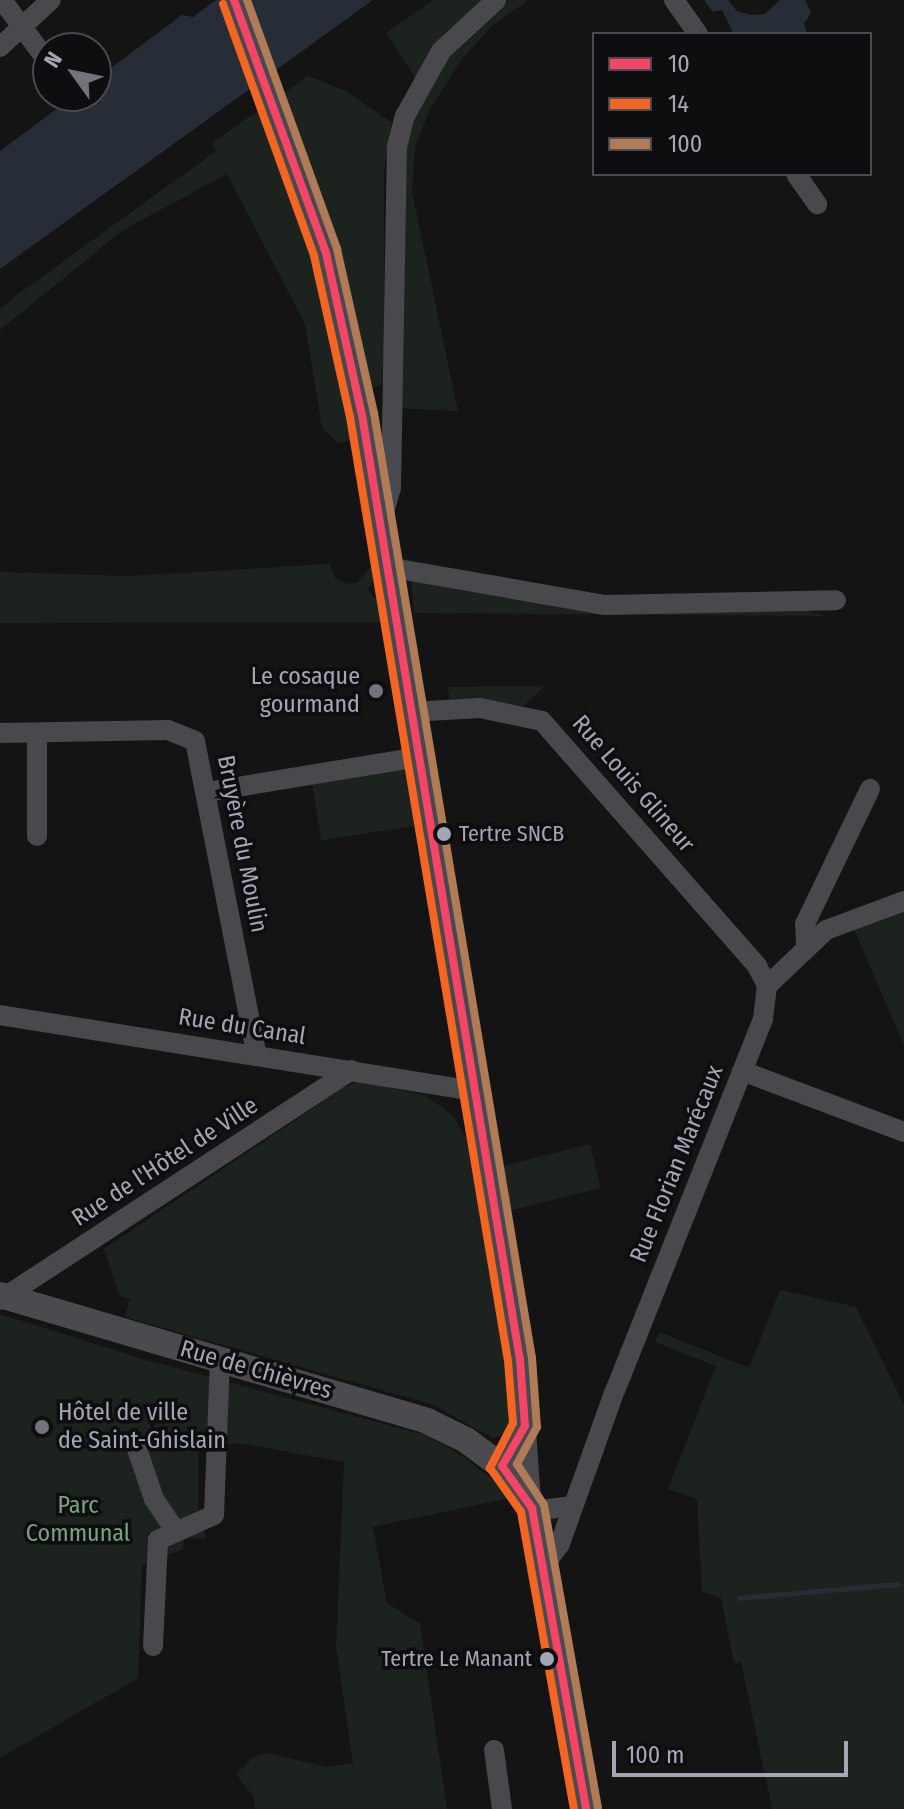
<!DOCTYPE html>
<meta charset="utf-8">
<style>
body{margin:0}
#map{position:relative;width:904px;height:1809px;overflow:hidden;background:#141414;font-family:"Fira Sans Condensed",sans-serif}
div>[style]{position:absolute}
[style*='--x']{left:calc(var(--x)*1px);top:calc(var(--y)*1px);width:calc(var(--w)*1px);rotate:calc(var(--a)*1deg)}
.green>*{inset:0;background:#1c231e;transform-origin:0 0}
.water>*{inset:0;background:#262d36}
.stream>*{height:5px;margin:-2.5px;padding:0 2.5px;transform-origin:2.5px;border-radius:2.5px;background:#262d36}
.minor>*{height:20px;margin:-10px;padding:0 10px;transform-origin:10px;border-radius:10px;background:#48484d}
.major>*{height:26px;margin:-13px;padding:0 13px;transform-origin:13px;border-radius:13px;background:#4a4a4f}
.bus-1>*{height:8px;margin:-4px;padding:0 4px;transform-origin:4px;border-radius:4px;background:#f34667}
.bus-2>*{height:8px;margin:-4px;padding:0 4px;transform-origin:4px;border-radius:4px;background:#f26522}
.bus-3>*{height:8px;margin:-4px;padding:0 4px;transform-origin:4px;border-radius:4px;background:#b07c57}
.dots>*{width:22px;height:22px;translate:-50% -50%;box-sizing:border-box;border:4px solid #0e0e10;border-radius:50%}
span{translate:-50% -50%;white-space:nowrap;text-align:center;line-height:1.15;-webkit-text-stroke:7px #0e0e10;paint-order:stroke}
.bus-label{font-size:22px;color:#a4a6b6}
.left{translate:0 -50%;text-align:left}
.right{translate:-100% -50%;text-align:right}
.poi-label{font-size:24px;color:#a4a6b6}
.street-label{font-size:24px;color:#a4a6b6}
.park-label{font-size:24px;color:#79a282}
.legend{position:absolute;left:592px;top:32px;width:280px;height:144px;box-sizing:border-box;background:#0e0e10;border:2px solid #4a4b52;margin:0;padding:10px 14px;list-style:none;font-size:24px;color:#a4a6b6}
.legend li{display:flex;align-items:center;gap:16px;height:40px}
.legend b{width:40px;border:2px solid #4a4b52}
.north{position:absolute;left:32px;top:32px;width:80px;height:80px;box-sizing:border-box;background:#0e0e10;border:2px solid #4a4b52;border-radius:50%;rotate:303deg;font-size:22px;font-weight:700;line-height:32px;text-align:center;color:#a4a6b6}
.north::after{content:'';display:block;margin:auto;width:28px;height:36px;background:#72737d;clip-path:polygon(50% 0,100% 100%,50% 72%,0 100%)}
.scale{position:absolute;left:612px;top:1741px;width:236px;height:36px;box-sizing:border-box;border:4px solid #a4a6b6;border-top:0;padding-left:10px;font-size:24px;line-height:28px;white-space:nowrap;color:#a4a6b6;-webkit-text-stroke:6px #0e0e10;paint-order:stroke}
</style>
<div id="map">
<div class="green">
<div style="clip-path:polygon(433px 0,528px 0,491px 27px,462px 59px,430px 109px,415px 147px,412px 192px,458px 411px,398px 408px,401px 161px,420px 85px,386px 33px)"></div>
<div style="clip-path:polygon(308px 76px,346px 91px,392px 123px,384px 169px,384px 376px,380px 386px,346px 395px,352px 440px,338px 443px,322px 428px,305px 324px,227px 174px,123px 230px,0 330px,0 309px,14px 297px,216px 151px,212px 143px)"></div>
<div style="clip-path:polygon(374px 563px,376px 577px,367px 589px,379px 603px,381px 622px,0 623px,0 572px,129px 576px,330px 564px,335px 578px,347px 584px,357px 583px)"></div>
<div style="clip-path:polygon(411px 577px,599px 608px,792px 607px,827px 616px,414px 613px)"></div>
<div style="clip-path:polygon(545px 686px,523px 706px,451px 702px,447px 687px)"></div>
<div style="left:408px;top:762px;width:64px;height:98px;rotate:81deg"></div>
<div style="clip-path:polygon(904px 910px,904px 1045px,854px 929px)"></div>
<div style="clip-path:polygon(360px 1081px,426px 1096px,452px 1115px,466px 1137px,506px 1360px,513px 1425px,508px 1434px,493px 1438px,431px 1404px,125px 1317px,130px 1299px,120px 1296px,104px 1249px,343px 1088px)"></div>
<div style="left:590px;top:1144px;width:45px;height:93px;rotate:76deg"></div>
<div style="clip-path:polygon(780px 1290px,856px 1307px,904px 1405px,904px 1809px,772px 1809px,741px 1662px,734px 1663px,721px 1598px,702px 1592px,697px 1499px,668px 1489px,716px 1366px,655px 1342px,659px 1332px,749px 1368px)"></div>
<div style="clip-path:polygon(0 1314px,143px 1359px,425px 1435px,460px 1454px,505px 1489px,509px 1498px,373px 1527px,387px 1603px,420px 1624px,447px 1809px,255px 1809px,253px 1796px,236px 1774px,255px 1756px,268px 1753px,326px 1767px,353px 1763px,336px 1647px,344px 1462px,238px 1443px,199px 1450px,198px 1505px,206px 1539px,184px 1538px,183px 1549px,142px 1565px,138px 1678px,0 1758px)"></div>
</div>
<div class="water">
<div style="clip-path:polygon(216px 0,373px 0,0 269px,0 151px,74px 96px,96px 96px,96px 79px,182px 15px,193px 17px)"></div>
<div style="clip-path:polygon(704px 0,728px 0,737px 11px,751px 15px,765px 14px,780px 0,805px 0,811px 13px,804px 24px,807px 34px,734px 34px,722px 10px,713px 12px)"></div>
</div>
<div class="stream">
<div style="--x:739;--y:1598;--w:160;--a:-5"></div>
</div>
<div class="minor">
<div style="--x:2;--y:0;--w:77;--a:53.4"></div>
<div style="--x:234;--y:0;--w:269;--a:70"></div>
<div style="--x:326;--y:253;--w:166;--a:77.5"></div>
<div style="--x:362;--y:415;--w:958;--a:80.51"></div>
<div style="--x:520;--y:1360;--w:66;--a:85.7"></div>
<div style="--x:525;--y:1426;--w:46;--a:119.9"></div>
<div style="--x:674;--y:0;--w:42;--a:54.8"></div>
<div style="--x:0;--y:47;--w:69;--a:-42.7"></div>
<div style="--x:796;--y:174;--w:37;--a:55"></div>
<div style="--x:382;--y:519;--w:32;--a:-74"></div>
<div style="--x:391;--y:488;--w:341;--a:-89"></div>
<div style="--x:397;--y:147;--w:32;--a:-76"></div>
<div style="--x:405;--y:116;--w:74;--a:-61"></div>
<div style="--x:441;--y:51;--w:75;--a:-42.8"></div>
<div style="--x:387;--y:567;--w:220;--a:9.9"></div>
<div style="--x:604;--y:605;--w:232;--a:-1.2"></div>
<div style="--x:410;--y:712;--w:70;--a:-3.3"></div>
<div style="--x:480;--y:708;--w:63;--a:11.8"></div>
<div style="--x:542;--y:721;--w:326;--a:48.7"></div>
<div style="--x:757;--y:966;--w:22;--a:63"></div>
<div style="--x:767;--y:986;--w:33;--a:97"></div>
<div style="--x:763;--y:1019;--w:399;--a:111.7"></div>
<div style="--x:615;--y:1390;--w:164;--a:109.7"></div>
<div style="--x:560;--y:1544;--w:30;--a:127"></div>
<div style="--x:0;--y:733;--w:168;--a:-1"></div>
<div style="--x:168;--y:730;--w:29;--a:22"></div>
<div style="--x:195;--y:741;--w:321;--a:78.9"></div>
<div style="--x:37;--y:734;--w:102;--a:90"></div>
<div style="--x:207;--y:792;--w:214;--a:-9.4"></div>
<div style="--x:806;--y:947;--w:23;--a:-92"></div>
<div style="--x:805;--y:924;--w:150;--a:-64.3"></div>
<div style="--x:767;--y:986;--w:81;--a:-43.5"></div>
<div style="--x:826;--y:930;--w:83;--a:-20.4"></div>
<div style="--x:0;--y:1015;--w:481;--a:9.1"></div>
<div style="--x:742;--y:1071;--w:173;--a:20.6"></div>
<div style="--x:0;--y:1300;--w:420;--a:-33.2"></div>
<div style="--x:526;--y:1430;--w:72;--a:86"></div>
<div style="--x:137;--y:1449;--w:53;--a:71.2"></div>
<div style="--x:154;--y:1499;--w:36;--a:56"></div>
<div style="--x:532;--y:1511;--w:39;--a:-7"></div>
<div style="--x:153;--y:1646;--w:106;--a:-87.3"></div>
<div style="--x:158;--y:1540;--w:61;--a:-24.1"></div>
<div style="--x:214;--y:1515;--w:155;--a:-87.8"></div>
<div style="--x:494;--y:1750;--w:60;--a:82.3"></div>
</div>
<div class="major">
<div style="--x:0;--y:1295;--w:445;--a:16.4"></div>
<div style="--x:427;--y:1421;--w:43;--a:26"></div>
<div style="--x:466;--y:1440;--w:59;--a:36.7"></div>
<div style="--x:513;--y:1475;--w:38;--a:60"></div>
<div style="--x:532;--y:1508;--w:306;--a:79.8"></div>
</div>
<div class="bus-1">
<div style="--x:234;--y:0;--w:269;--a:70"></div>
<div style="--x:326;--y:253;--w:166;--a:77.5"></div>
<div style="--x:362;--y:415;--w:958;--a:80.51"></div>
<div style="--x:520;--y:1360;--w:66;--a:85.7"></div>
<div style="--x:525;--y:1426;--w:46;--a:119.9"></div>
<div style="--x:502;--y:1466;--w:52;--a:54.5"></div>
<div style="--x:532;--y:1508;--w:306;--a:79.8"></div>
</div>
<div class="bus-2">
<div style="--x:223;--y:4;--w:268;--a:70.1"></div>
<div style="--x:314;--y:256;--w:165;--a:77.4"></div>
<div style="--x:350;--y:417;--w:957;--a:80.5"></div>
<div style="--x:508;--y:1361;--w:62;--a:85.4"></div>
<div style="--x:513;--y:1423;--w:51;--a:117.1"></div>
<div style="--x:490;--y:1468;--w:54;--a:54.8"></div>
<div style="--x:521;--y:1512;--w:302;--a:79.9"></div>
</div>
<div class="bus-3">
<div style="--x:247;--y:0;--w:265;--a:70.1"></div>
<div style="--x:337;--y:249;--w:168;--a:77.3"></div>
<div style="--x:374;--y:413;--w:958;--a:80.51"></div>
<div style="--x:532;--y:1358;--w:69;--a:85.9"></div>
<div style="--x:537;--y:1427;--w:42;--a:118.4"></div>
<div style="--x:517;--y:1464;--w:49;--a:56.6"></div>
<div style="--x:544;--y:1505;--w:307;--a:79.9"></div>
</div>
<div class="dots">
<div style="left:376px;top:691px;background:#72737d"></div>
<div style="left:444px;top:834px;background:#a4a6b6"></div>
<div style="left:42px;top:1427px;background:#72737d"></div>
<div style="left:547px;top:1659px;background:#a4a6b6"></div>
</div>
<div class="bus-label">
<span class="left" style="left:459px;top:834px">Tertre SNCB</span>
<span class="right" style="left:532px;top:1659px">Tertre Le Manant</span>
</div>
<div class="poi-label">
<span class="right" style="left:360px;top:691px">Le cosaque<br>gourmand</span>
<span class="left" style="left:58px;top:1427px">Hôtel de ville<br>de Saint-Ghislain</span>
</div>
<div class="street-label">
<span style="left:633px;top:784px;rotate:49deg">Rue Louis Glineur</span>
<span style="left:242px;top:844px;rotate:79deg">Bruyère du Moulin</span>
<span style="left:242px;top:1027px;rotate:9deg">Rue du Canal</span>
<span style="left:165px;top:1162px;rotate:-33deg">Rue de l'Hôtel de Ville</span>
<span style="left:677px;top:1164px;rotate:-68deg">Rue Florian Marécaux</span>
<span style="left:256px;top:1370px;rotate:16deg">Rue de Chièvres</span>
</div>
<div class="park-label">
<span style="left:78px;top:1520px">Parc<br>Communal</span>
</div>
<ul class="legend">
<li><b style="height:10px;background:#f34667"></b>10</li>
<li><b style="height:10px;background:#f26522"></b>14</li>
<li><b style="height:10px;background:#b07c57"></b>100</li>
</ul>
<div class="north">N</div>
<div class="scale">100 m</div>
</div>
